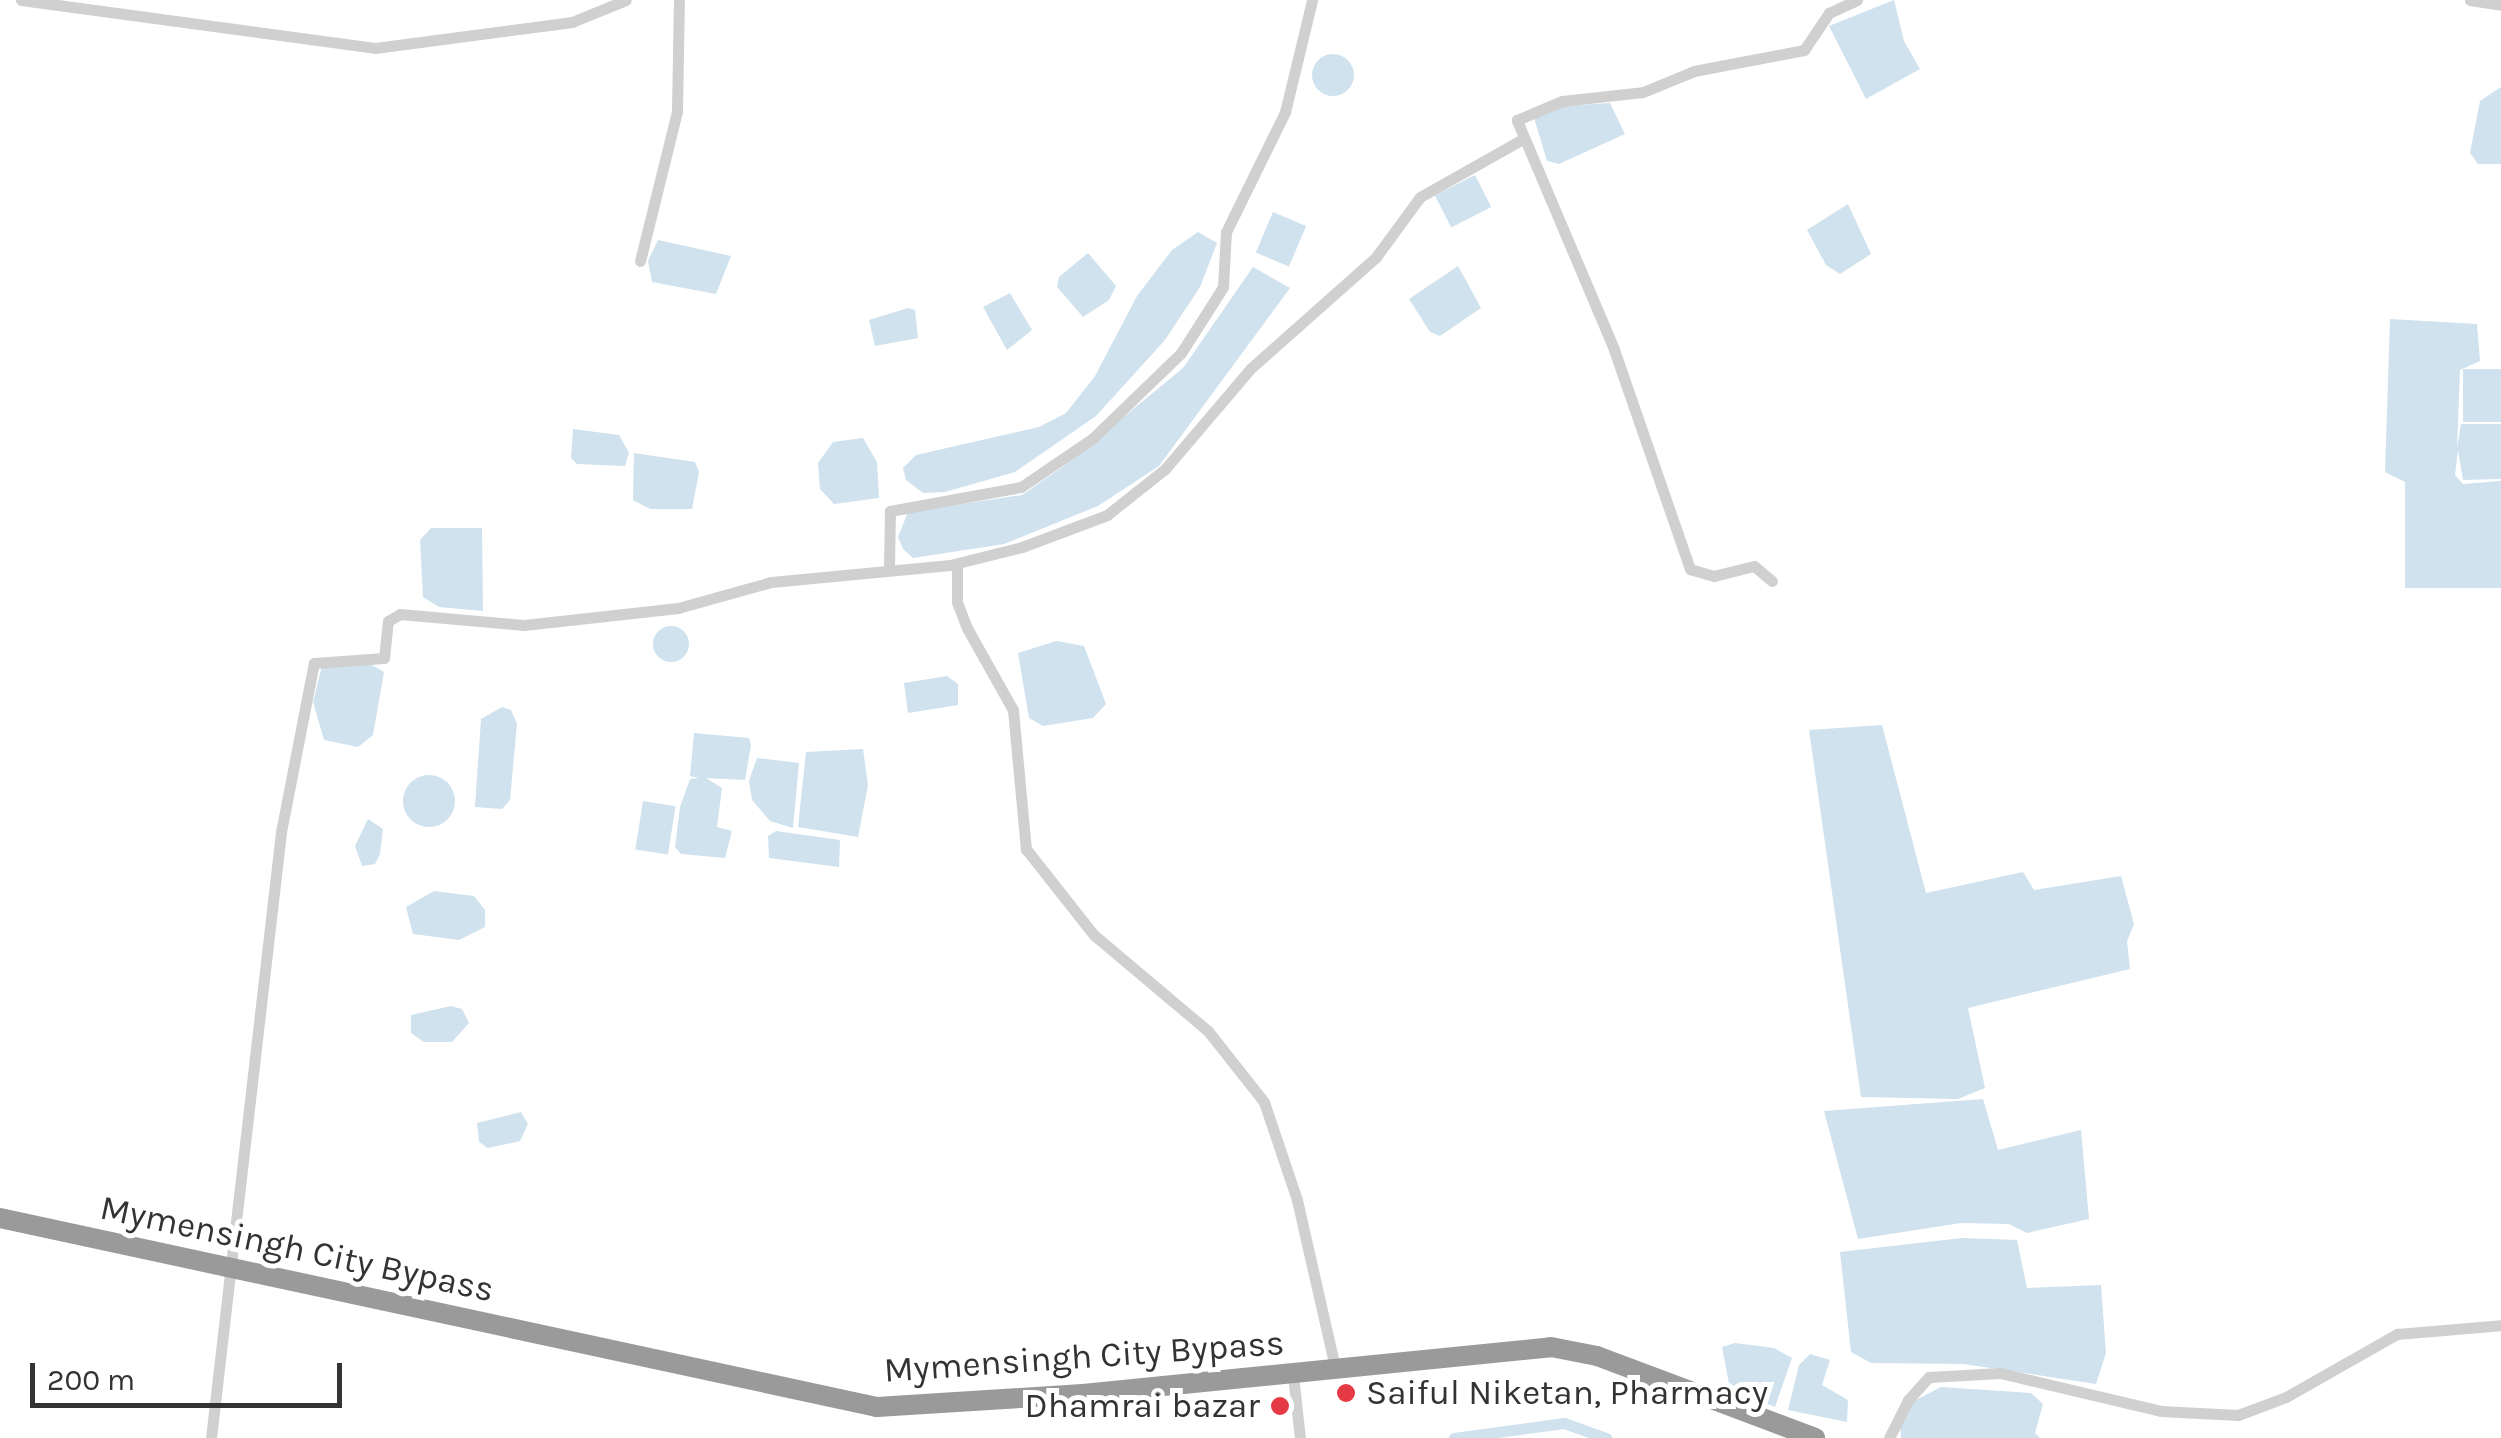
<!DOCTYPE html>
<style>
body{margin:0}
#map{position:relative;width:2501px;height:1438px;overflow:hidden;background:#fff;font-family:Karla,sans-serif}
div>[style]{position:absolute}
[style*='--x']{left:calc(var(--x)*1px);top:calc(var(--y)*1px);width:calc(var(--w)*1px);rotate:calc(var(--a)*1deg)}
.water>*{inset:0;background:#cfe2ee;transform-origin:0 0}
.round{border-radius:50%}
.canal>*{height:11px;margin:-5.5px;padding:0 5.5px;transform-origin:5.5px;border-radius:5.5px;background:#cfe2ee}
.street>*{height:11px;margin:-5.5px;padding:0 5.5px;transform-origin:5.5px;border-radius:5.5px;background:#d0d0d0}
.highway>*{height:20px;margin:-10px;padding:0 10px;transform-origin:10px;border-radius:10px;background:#9a9a9a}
.dots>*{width:28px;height:28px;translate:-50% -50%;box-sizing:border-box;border:5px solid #fff;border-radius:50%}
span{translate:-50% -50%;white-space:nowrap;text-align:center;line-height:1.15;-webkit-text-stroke:10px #fff;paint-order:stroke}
.street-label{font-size:35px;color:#333}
.poi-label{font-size:35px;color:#333}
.left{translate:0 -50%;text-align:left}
.right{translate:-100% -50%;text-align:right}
.scale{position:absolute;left:30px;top:1363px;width:312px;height:45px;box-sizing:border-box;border:5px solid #333;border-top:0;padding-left:12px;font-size:30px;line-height:35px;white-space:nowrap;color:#333;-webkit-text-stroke:8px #fff;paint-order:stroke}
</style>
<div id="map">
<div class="water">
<div style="clip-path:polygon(1894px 0,1904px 41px,1920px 69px,1866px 99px,1829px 26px)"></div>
<div class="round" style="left:1312px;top:54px;width:42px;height:42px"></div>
<div style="clip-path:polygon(2501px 87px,2501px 164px,2478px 164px,2470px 153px,2480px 101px)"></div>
<div style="clip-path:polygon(1610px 103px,1625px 134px,1559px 164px,1547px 161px,1534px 118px,1563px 106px)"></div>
<div style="left:1475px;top:175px;width:36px;height:45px;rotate:63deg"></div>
<div style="clip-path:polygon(1848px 204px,1871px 254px,1840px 274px,1826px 265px,1807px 230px)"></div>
<div style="left:1273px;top:212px;width:36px;height:44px;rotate:23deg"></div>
<div style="clip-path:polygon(1198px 232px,1217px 243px,1200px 287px,1165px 340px,1096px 416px,1015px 472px,945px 492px,923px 493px,906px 480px,903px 468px,916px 455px,1039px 427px,1066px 413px,1095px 376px,1137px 296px,1172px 250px)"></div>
<div style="clip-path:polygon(658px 240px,731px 256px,716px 294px,652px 282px,648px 261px)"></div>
<div style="clip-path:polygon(1088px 253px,1116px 286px,1109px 300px,1083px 317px,1057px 287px,1059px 277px)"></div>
<div style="clip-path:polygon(1458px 266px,1481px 308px,1440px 336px,1430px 332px,1409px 299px)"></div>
<div style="clip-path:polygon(1253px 267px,1290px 288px,1159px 466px,1098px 506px,1004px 544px,913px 558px,903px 549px,898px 537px,908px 512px,1022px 495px,1064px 466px,1183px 368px)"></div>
<div style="clip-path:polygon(1010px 293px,1032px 330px,1007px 350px,983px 307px)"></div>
<div style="clip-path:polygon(908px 308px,915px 310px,918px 338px,875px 346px,869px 320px)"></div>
<div style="clip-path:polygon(2390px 319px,2477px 324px,2480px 361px,2460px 370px,2457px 448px,2461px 424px,2501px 424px,2501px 479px,2463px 480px,2458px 450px,2455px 475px,2463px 484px,2501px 481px,2501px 588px,2405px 588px,2405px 482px,2385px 472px)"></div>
<div style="left:2501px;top:369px;width:53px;height:38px;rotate:90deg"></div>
<div style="clip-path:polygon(573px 429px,619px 435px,629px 453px,625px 466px,577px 464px,571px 458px)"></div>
<div style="clip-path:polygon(863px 438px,877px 462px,879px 498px,834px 504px,820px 489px,818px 463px,833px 442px)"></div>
<div style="clip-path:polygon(634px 453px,695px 462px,699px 472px,692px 509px,650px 509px,633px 500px)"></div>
<div style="clip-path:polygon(431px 528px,482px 528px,483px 611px,439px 607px,423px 597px,420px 540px)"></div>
<div class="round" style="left:653px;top:626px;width:36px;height:36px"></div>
<div style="clip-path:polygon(1056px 641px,1084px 646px,1106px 704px,1093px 718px,1043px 726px,1029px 718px,1018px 653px)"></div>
<div style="clip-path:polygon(367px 662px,384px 672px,373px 735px,358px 747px,324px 740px,313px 702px,322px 666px)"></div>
<div style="clip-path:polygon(947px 676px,958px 684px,958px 705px,908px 713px,904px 683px)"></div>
<div style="clip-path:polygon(502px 707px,511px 710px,517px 724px,510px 800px,502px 809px,475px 807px,481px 719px)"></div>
<div style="clip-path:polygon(1882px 725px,1926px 893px,2023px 872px,2034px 890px,2121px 876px,2134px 924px,2127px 941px,2130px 969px,1968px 1008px,1985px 1088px,1958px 1099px,1861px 1097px,1809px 730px)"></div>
<div style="clip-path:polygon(694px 733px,749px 738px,751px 745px,745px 780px,706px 778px,722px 788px,717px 827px,732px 831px,725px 858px,681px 854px,675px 847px,680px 807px,690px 779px,699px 778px,690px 776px)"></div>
<div style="clip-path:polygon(863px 749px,868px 785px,858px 837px,798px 827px,806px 752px)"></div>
<div style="clip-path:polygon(757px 758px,799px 763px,793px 828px,770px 821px,752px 800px,749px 781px)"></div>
<div class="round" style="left:403px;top:775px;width:52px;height:52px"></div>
<div style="left:643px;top:801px;width:33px;height:49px;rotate:9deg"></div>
<div style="clip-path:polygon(368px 819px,383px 829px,380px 854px,375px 864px,362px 866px,355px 846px)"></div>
<div style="clip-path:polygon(776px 831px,840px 840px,839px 867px,769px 858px,768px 836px)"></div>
<div style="clip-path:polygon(434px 891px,474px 896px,485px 910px,485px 927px,459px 940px,413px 934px,406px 907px)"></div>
<div style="clip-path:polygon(451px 1006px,462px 1009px,469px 1023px,452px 1042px,424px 1042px,411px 1033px,411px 1015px)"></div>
<div style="clip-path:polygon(1983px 1099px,1998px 1150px,2081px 1130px,2089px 1219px,2027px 1233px,2009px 1224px,1961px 1223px,1858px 1239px,1824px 1111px)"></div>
<div style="clip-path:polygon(521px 1112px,528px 1124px,520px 1141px,488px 1148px,479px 1142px,477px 1123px)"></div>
<div style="clip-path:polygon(1962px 1238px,2017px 1240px,2027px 1288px,2101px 1285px,2106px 1353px,2096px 1384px,1964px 1364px,1871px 1363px,1851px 1352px,1840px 1252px)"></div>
<div style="clip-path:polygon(1735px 1343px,1774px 1348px,1792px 1358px,1775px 1407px,1730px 1389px,1722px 1347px)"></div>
<div style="clip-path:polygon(1810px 1354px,1830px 1360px,1822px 1385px,1848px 1400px,1847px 1422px,1788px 1410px,1799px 1365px)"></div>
<div style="clip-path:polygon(1941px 1387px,2031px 1393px,2043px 1404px,2035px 1433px,2040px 1438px,1901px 1438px,1900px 1424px,1914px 1401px)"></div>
</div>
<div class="canal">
<div style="--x:1454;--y:1438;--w:111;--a:-7.8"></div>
<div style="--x:1564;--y:1423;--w:45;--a:19.7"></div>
</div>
<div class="street">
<div style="--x:21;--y:0;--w:357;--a:7.7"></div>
<div style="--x:375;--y:48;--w:199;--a:-7.5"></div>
<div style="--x:572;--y:22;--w:58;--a:-22.2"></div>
<div style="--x:2470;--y:0;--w:31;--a:9"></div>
<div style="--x:640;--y:261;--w:154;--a:-76.1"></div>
<div style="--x:677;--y:111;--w:111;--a:-89"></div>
<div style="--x:957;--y:564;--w:38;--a:90"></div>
<div style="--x:957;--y:602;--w:28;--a:69"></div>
<div style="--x:967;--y:628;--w:94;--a:60.7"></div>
<div style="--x:1013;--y:710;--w:140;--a:84.7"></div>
<div style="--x:1026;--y:849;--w:110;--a:51.7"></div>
<div style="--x:1094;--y:935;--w:149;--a:40.1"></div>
<div style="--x:1208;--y:1031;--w:90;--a:51.7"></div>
<div style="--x:1264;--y:1102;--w:103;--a:71.4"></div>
<div style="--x:1297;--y:1200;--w:175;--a:77.2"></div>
<div style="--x:889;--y:567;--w:56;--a:-89"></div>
<div style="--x:890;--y:511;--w:133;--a:-10.4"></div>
<div style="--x:1021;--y:487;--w:87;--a:-34.2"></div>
<div style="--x:1093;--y:438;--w:122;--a:-44"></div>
<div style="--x:1181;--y:353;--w:78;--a:-57.5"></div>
<div style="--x:1223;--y:287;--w:55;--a:-86.9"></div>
<div style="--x:1226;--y:232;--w:134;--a:-63.8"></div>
<div style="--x:1285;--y:112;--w:115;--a:-76.4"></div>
<div style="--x:1772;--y:581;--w:23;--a:-140"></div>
<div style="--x:1754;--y:566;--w:41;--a:166"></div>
<div style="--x:1714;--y:576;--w:25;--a:-164"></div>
<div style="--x:1690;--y:569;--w:233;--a:-109.1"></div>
<div style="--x:1614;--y:349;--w:249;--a:-113"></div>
<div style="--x:1517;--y:120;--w:49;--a:-22.9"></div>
<div style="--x:1562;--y:101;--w:81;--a:-6.3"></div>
<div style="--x:1643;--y:92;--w:55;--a:-22.4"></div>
<div style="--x:1694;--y:71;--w:112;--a:-10.8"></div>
<div style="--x:1804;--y:50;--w:45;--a:-56"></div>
<div style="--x:1829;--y:13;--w:31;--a:-25"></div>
<div style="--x:1293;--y:1375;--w:63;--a:83.7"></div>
<div style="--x:211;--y:1438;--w:610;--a:-83.41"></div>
<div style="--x:281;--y:832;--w:172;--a:-79"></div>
<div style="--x:314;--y:663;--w:70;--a:-4.1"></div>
<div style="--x:384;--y:658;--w:37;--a:-84"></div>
<div style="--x:388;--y:621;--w:14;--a:-30"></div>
<div style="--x:400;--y:614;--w:124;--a:5.1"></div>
<div style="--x:524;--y:625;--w:155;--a:-6.3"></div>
<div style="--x:678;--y:608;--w:97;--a:-15.6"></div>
<div style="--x:771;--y:582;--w:180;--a:-5.4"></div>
<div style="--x:950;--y:565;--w:74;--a:-14"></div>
<div style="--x:1022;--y:547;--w:91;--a:-20.6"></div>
<div style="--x:1107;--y:515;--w:74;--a:-38.4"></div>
<div style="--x:1165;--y:469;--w:131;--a:-49.6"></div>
<div style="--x:1250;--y:369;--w:169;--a:-41.6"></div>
<div style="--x:1376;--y:257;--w:74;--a:-53.7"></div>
<div style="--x:1420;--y:197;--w:118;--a:-29.4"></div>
<div style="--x:1889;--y:1438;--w:42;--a:-63.4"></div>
<div style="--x:1908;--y:1400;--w:31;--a:-48"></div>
<div style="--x:1929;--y:1377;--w:71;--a:-3.2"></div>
<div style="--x:2000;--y:1373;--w:165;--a:13.3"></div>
<div style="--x:2161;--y:1411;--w:77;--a:3"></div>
<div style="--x:2238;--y:1415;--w:51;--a:-20.6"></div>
<div style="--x:2286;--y:1397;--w:128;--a:-29.6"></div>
<div style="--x:2397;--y:1334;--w:104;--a:-4.9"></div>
</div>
<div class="highway">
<div style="--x:0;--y:1218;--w:897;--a:12.16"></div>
<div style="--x:877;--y:1407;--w:206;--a:-3.6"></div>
<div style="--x:1083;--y:1394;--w:470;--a:-5.7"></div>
<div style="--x:1551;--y:1347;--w:47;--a:11.1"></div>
<div style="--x:1597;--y:1356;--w:233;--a:20.6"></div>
</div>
<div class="dots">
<div style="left:1346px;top:1393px;background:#e63946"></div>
<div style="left:1280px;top:1406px;background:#e63946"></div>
</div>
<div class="street-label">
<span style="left:297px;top:1249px;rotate:12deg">Mymensingh City Bypass</span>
<span style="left:1084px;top:1357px;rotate:-4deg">Mymensingh City Bypass</span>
</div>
<div class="poi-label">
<span class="left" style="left:1366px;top:1393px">Saiful Niketan, Pharmacy</span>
<span class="right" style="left:1260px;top:1406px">Dhamrai bazar</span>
</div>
<div class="scale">200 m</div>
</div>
